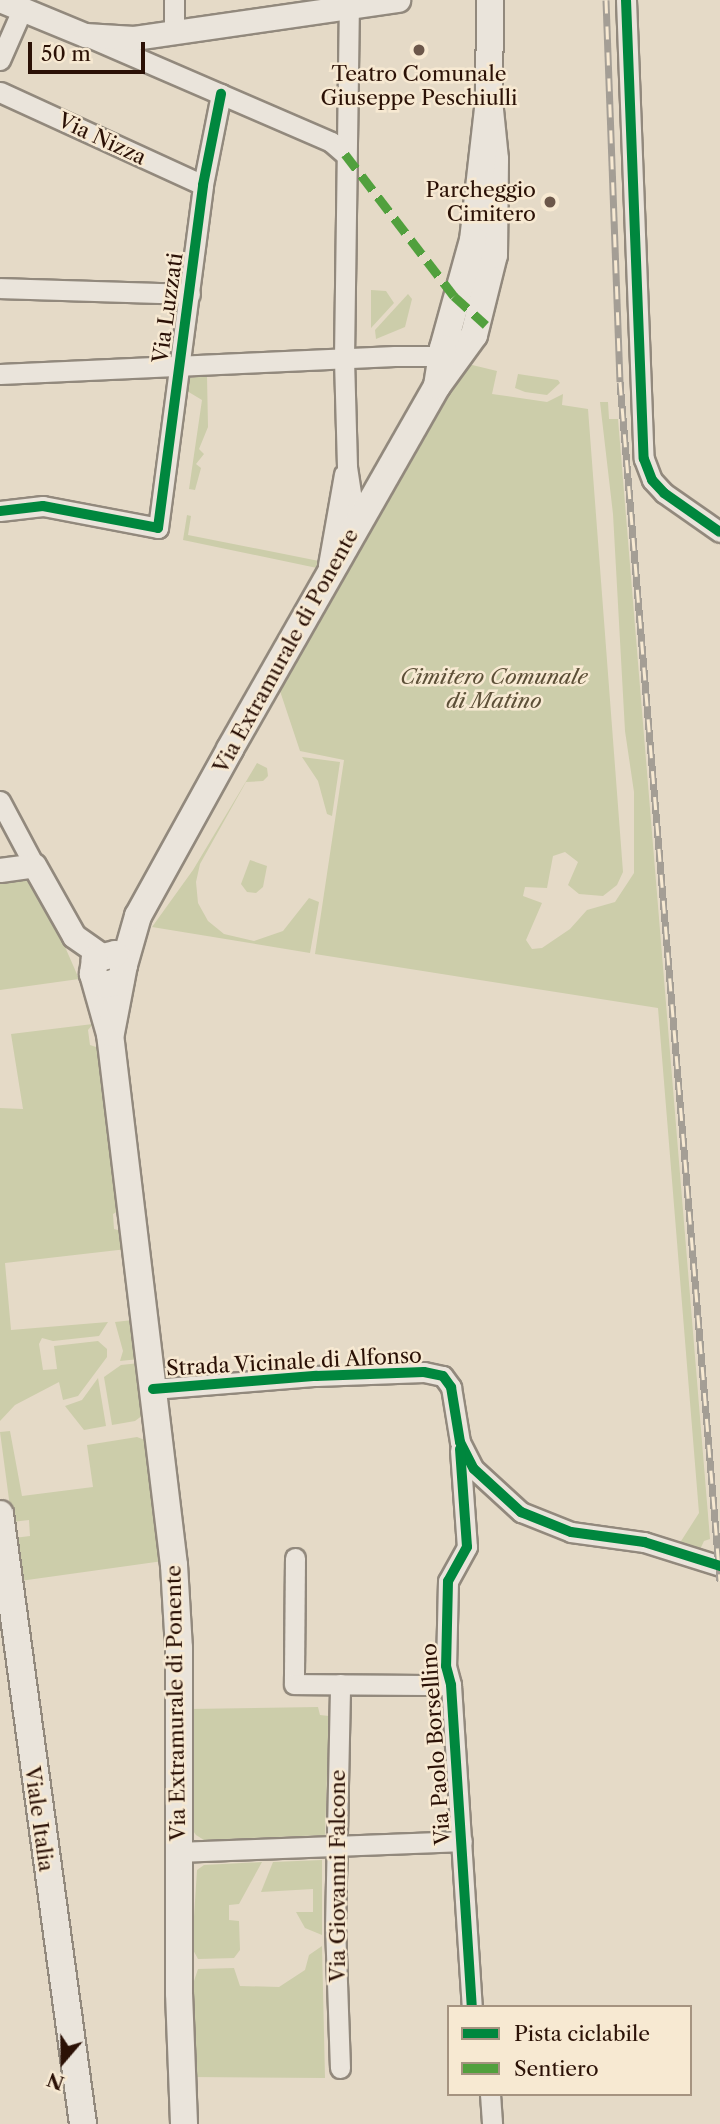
<!DOCTYPE html>
<style>
body{margin:0}
#map{position:relative;width:720px;height:2124px;overflow:hidden;background:#e5dac7;font-family:"Libre Caslon Text",serif}
div>[style]{position:absolute}
[style*='--x']{left:calc(var(--x)*1px);top:calc(var(--y)*1px);width:calc(var(--w)*1px);rotate:calc(var(--a)*1deg)}
.green>*{inset:0;background:#cccdaa}
.roads{filter:drop-shadow(2px 0 #92897d) drop-shadow(-2px 0 #92897d) drop-shadow(0 2px #92897d) drop-shadow(0 -2px #92897d)}
.minor>*{height:19px;margin:-9.5px;padding:0 9.5px;transform-origin:9.5px;border-radius:9.5px;background:#eae4db}
.tertiary>*{height:23px;margin:-11.5px;padding:0 11.5px;transform-origin:11.5px;border-radius:11.5px;background:#eae4db}
.secondary>*{height:26px;margin:-13px;padding:0 13px;transform-origin:13px;border-radius:13px;background:#eae4db}
.rail>*{height:7px;margin-top:-3.5px;transform-origin:0;background:repeating-linear-gradient(90deg,#f7e9d2 0 13px,#a49e95 0 26px);box-sizing:border-box;border-block:2px solid #a49e95}
.quiet>*{height:9px;margin-top:-4.5px;transform-origin:0;background:repeating-linear-gradient(90deg,#51a03d 0 18px,transparent 0 27px)}
.cycleway>*{height:10px;margin:-5px;padding:0 5px;transform-origin:5px;border-radius:5px;background:#00873e}
.dots>*{width:19px;height:19px;translate:-50% -50%;box-sizing:border-box;border:4px solid #f7e9d2;border-radius:50%}
span{translate:-50% -50%;white-space:nowrap;text-align:center;line-height:1.15;-webkit-text-stroke:5px #f7e9d2;paint-order:stroke}
.poi-label{font-size:21px;color:#2b1106}
.right{translate:-100% -50%;text-align:right}
.street-label{font-size:21px;color:#2b1106}
.park-label{font-size:21px;color:#5c4f37;font-style:italic}
.legend{position:absolute;left:447px;top:2005px;width:245px;height:91px;box-sizing:border-box;background:#f7e9d2;border:2px solid #a59380;margin:0;padding:9px 12px;list-style:none;font-size:21px;color:#2b1106}
.legend li{display:flex;align-items:center;gap:14px;height:35px}
.legend b{width:35px;border:2px solid #a59380}
.north{position:absolute;left:28px;top:2026px;width:70px;height:70px;-webkit-text-stroke:5px #f7e9d2;paint-order:stroke;rotate:200deg;font-size:19px;font-weight:700;line-height:28px;text-align:center;color:#2b1106}
.north::after{content:'';display:block;margin:auto;width:24px;height:32px;background:#2b1106;clip-path:polygon(50% 0,100% 100%,50% 72%,0 100%)}
.scale{position:absolute;left:28px;top:42px;width:117px;height:32px;box-sizing:border-box;border:4px solid #2b1106;border-top:0;padding-left:9px;font-size:21px;line-height:24px;white-space:nowrap;color:#2b1106;-webkit-text-stroke:5px #f7e9d2;paint-order:stroke}
</style>
<div id="map">
<div class="green">
<div style="clip-path:polygon(371px 290px,386px 291px,394px 303px,371px 328px)"></div>
<div style="clip-path:polygon(408px 294px,412px 299px,405px 327px,376px 339px,375px 330px)"></div>
<div style="clip-path:polygon(464px 363px,497px 371px,492px 394px,547px 402px,563px 394px,562px 405px,588px 409px,623px 872px,617px 885px,603px 896px,579px 894px,568px 885px,578px 862px,565px 852px,553px 856px,547px 888px,525px 887px,523px 896px,542px 903px,526px 940px,532px 949px,542px 948px,570px 929px,587px 910px,615px 902px,634px 873px,634px 792px,625px 731px,613px 514px,600px 402px,608px 402px,609px 419px,618px 419px,710px 1539px,704px 1541px,696px 1558px,676px 1549px,699px 1513px,658px 1008px,315px 954px,344px 760px,300px 751px,280px 691px)"></div>
<div style="clip-path:polygon(518px 374px,558px 380px,560px 383px,547px 395px,525px 392px,515px 388px)"></div>
<div style="clip-path:polygon(207px 376px,208px 427px,199px 449px,204px 454px,196px 464px,201px 468px,195px 490px,189px 489px,202px 400px,187px 391px,188px 378px)"></div>
<div style="clip-path:polygon(187px 515px,191px 516px,188px 535px,319px 561px,317px 568px,183px 540px)"></div>
<div style="clip-path:polygon(302px 757px,340px 762px,332px 816px,327px 814px,318px 781px)"></div>
<div style="clip-path:polygon(257px 763px,267px 768px,268px 776px,263px 781px,246px 782px,200px 864px,196px 882px,198px 903px,208px 921px,224px 934px,254px 941px,283px 931px,309px 898px,319px 902px,310px 953px,152px 927px,193px 870px)"></div>
<div style="clip-path:polygon(250px 860px,267px 866px,263px 887px,256px 893px,247px 892px,241px 884px)"></div>
<div style="clip-path:polygon(19px 878px,32px 882px,46px 903px,79px 979px,0 990px,0 882px)"></div>
<div style="clip-path:polygon(93px 1024px,88px 1030px,90px 1045px,102px 1049px,123px 1208px,113px 1214px,114px 1229px,125px 1232px,127px 1249px,5px 1263px,11px 1330px,108px 1322px,99px 1336px,53px 1341px,42px 1338px,39px 1344px,43px 1370px,57px 1369px,54px 1346px,98px 1341px,107px 1349px,107px 1357px,78px 1396px,63px 1400px,59px 1382px,15px 1405px,0 1421px,0 1108px,23px 1109px,11px 1034px)"></div>
<div style="clip-path:polygon(133px 1320px,139px 1359px,120px 1361px,123px 1351px,115px 1322px)"></div>
<div style="clip-path:polygon(140px 1363px,147px 1412px,135px 1421px,112px 1425px,104px 1377px,121px 1365px)"></div>
<div style="clip-path:polygon(98px 1378px,106px 1426px,84px 1430px,65px 1406px,82px 1400px)"></div>
<div style="clip-path:polygon(10px 1431px,22px 1496px,93px 1487px,87px 1445px,137px 1437px,150px 1442px,163px 1561px,20px 1581px,14px 1538px,30px 1536px,29px 1520px,12px 1522px,0 1432px)"></div>
<div style="clip-path:polygon(318px 1707px,320px 1715px,329px 1716px,325px 1835px,204px 1840px,196px 1835px,191px 1828px,188px 1709px)"></div>
<div style="clip-path:polygon(322px 1860px,322px 1935px,305px 1928px,296px 1912px,313px 1912px,313px 1889px,261px 1892px,273px 1862px)"></div>
<div style="clip-path:polygon(262px 1862px,239px 1904px,229px 1905px,229px 1920px,239px 1921px,240px 1950px,234px 1958px,198px 1959px,192px 1948px,197px 1870px,204px 1865px)"></div>
<div style="clip-path:polygon(322px 1946px,325px 2078px,192px 2077px,192px 1987px,198px 1969px,234px 1968px,240px 1986px,279px 1987px,305px 1970px,309px 1955px)"></div>
</div>
<div class="roads">
<div class="minor">
<div style="--x:174;--y:0;--w:32;--a:90"></div>
<div style="--x:349;--y:0;--w:359;--a:90.8"></div>
<div style="--x:344;--y:359;--w:108;--a:88.4"></div>
<div style="--x:347;--y:467;--w:60;--a:81.3"></div>
<div style="--x:626;--y:0;--w:459;--a:87.8"></div>
<div style="--x:644;--y:459;--w:22;--a:69"></div>
<div style="--x:652;--y:480;--w:18;--a:47"></div>
<div style="--x:664;--y:493;--w:68;--a:34.9"></div>
<div style="--x:91;--y:38;--w:262;--a:23.4"></div>
<div style="--x:331;--y:142;--w:18;--a:41"></div>
<div style="--x:0;--y:60;--w:55;--a:-66.3"></div>
<div style="--x:0;--y:92;--w:223;--a:24.6"></div>
<div style="--x:0;--y:288;--w:190;--a:1.8"></div>
<div style="--x:0;--y:374;--w:395;--a:-2.6"></div>
<div style="--x:395;--y:356;--w:48;--a:0"></div>
<div style="--x:443;--y:356;--w:10;--a:24"></div>
<div style="--x:0;--y:511;--w:43;--a:-6.6"></div>
<div style="--x:43;--y:506;--w:117;--a:10.8"></div>
<div style="--x:158;--y:528;--w:346;--a:-82.5"></div>
<div style="--x:203;--y:185;--w:93;--a:-78.8"></div>
<div style="--x:328;--y:565;--w:92;--a:-80"></div>
<div style="--x:0;--y:801;--w:72;--a:62"></div>
<div style="--x:153;--y:1389;--w:164;--a:-4.6"></div>
<div style="--x:316;--y:1376;--w:108;--a:-2.1"></div>
<div style="--x:424;--y:1372;--w:19;--a:12"></div>
<div style="--x:443;--y:1376;--w:14;--a:54"></div>
<div style="--x:451;--y:1387;--w:56;--a:80.7"></div>
<div style="--x:460;--y:1442;--w:30;--a:63"></div>
<div style="--x:474;--y:1469;--w:64;--a:42.5"></div>
<div style="--x:521;--y:1512;--w:54;--a:21.8"></div>
<div style="--x:571;--y:1532;--w:74;--a:7.8"></div>
<div style="--x:644;--y:1542;--w:80;--a:17.5"></div>
<div style="--x:460;--y:1450;--w:97;--a:85.9"></div>
<div style="--x:467;--y:1547;--w:39;--a:119"></div>
<div style="--x:448;--y:1581;--w:85;--a:91.3"></div>
<div style="--x:446;--y:1666;--w:20;--a:75"></div>
<div style="--x:451;--y:1685;--w:323;--a:86.3"></div>
<div style="--x:295;--y:1558;--w:126;--a:90.5"></div>
<div style="--x:294;--y:1684;--w:157;--a:0.4"></div>
<div style="--x:180;--y:1852;--w:282;--a:-2.2"></div>
<div style="--x:340;--y:2068;--w:140;--a:-92"></div>
<div style="--x:335;--y:1928;--w:244;--a:-88.8"></div>
<div style="--x:490;--y:2094;--w:30;--a:86"></div>
</div>
<div class="tertiary">
<div style="--x:0;--y:0;--w:92;--a:22.4"></div>
<div style="--x:85;--y:35;--w:49;--a:3.5"></div>
<div style="--x:134;--y:38;--w:267;--a:-8.2"></div>
<div style="--x:0;--y:870;--w:34;--a:-8"></div>
<div style="--x:34;--y:865;--w:81;--a:60.6"></div>
<div style="--x:74;--y:936;--w:33;--a:35"></div>
</div>
<div class="secondary">
<div style="--x:489;--y:100;--w:100;--a:-89.4"></div>
<div style="--x:124;--y:965;--w:51;--a:-74.1"></div>
<div style="--x:138;--y:916;--w:191;--a:-61.1"></div>
<div style="--x:230;--y:749;--w:418;--a:-60.3"></div>
<div style="--x:437;--y:386;--w:63;--a:-54"></div>
<div style="--x:474;--y:335;--w:82;--a:-76"></div>
<div style="--x:494;--y:255;--w:96;--a:-89.4"></div>
<div style="--x:495;--y:159;--w:59;--a:-95.8"></div>
<div style="--x:489;--y:100;--w:141;--a:96.5"></div>
<div style="--x:473;--y:240;--w:112;--a:105.5"></div>
<div style="--x:443;--y:348;--w:38;--a:99"></div>
<div style="--x:93;--y:974;--w:62;--a:74.2"></div>
<div style="--x:110;--y:1034;--w:535;--a:83.13"></div>
<div style="--x:174;--y:1565;--w:83;--a:86.6"></div>
<div style="--x:179;--y:1648;--w:345;--a:90"></div>
<div style="--x:179;--y:1993;--w:131;--a:87.8"></div>
<div style="--x:111;--y:1033;--w:69;--a:-79.2"></div>
<div style="--x:124;--y:965;--w:14;--a:-129"></div>
<div style="--x:115;--y:954;--w:21;--a:166"></div>
<div style="--x:95;--y:959;--w:15;--a:98"></div>
<div style="--x:93;--y:974;--w:8;--a:60"></div>
<div style="--x:97;--y:981;--w:9;--a:27"></div>
<div style="--x:105;--y:985;--w:16;--a:-15"></div>
<div style="--x:0;--y:1514;--w:616;--a:82.25"></div>
</div>
</div>
<div class="rail">
<div style="--x:606;--y:0;--w:382;--a:87.9"></div>
<div style="--x:620;--y:382;--w:1203;--a:85.23"></div>
</div>
<div class="quiet">
<div style="--x:345;--y:154;--w:179;--a:52.5"></div>
<div style="--x:454;--y:296;--w:43;--a:42.2"></div>
</div>
<div class="cycleway">
<div style="--x:626;--y:0;--w:459;--a:87.8"></div>
<div style="--x:644;--y:459;--w:22;--a:69"></div>
<div style="--x:652;--y:480;--w:18;--a:47"></div>
<div style="--x:664;--y:493;--w:68;--a:34.9"></div>
<div style="--x:0;--y:511;--w:43;--a:-6.6"></div>
<div style="--x:43;--y:506;--w:117;--a:10.8"></div>
<div style="--x:158;--y:528;--w:346;--a:-82.5"></div>
<div style="--x:203;--y:185;--w:93;--a:-78.8"></div>
<div style="--x:153;--y:1389;--w:164;--a:-4.6"></div>
<div style="--x:316;--y:1376;--w:108;--a:-2.1"></div>
<div style="--x:424;--y:1372;--w:19;--a:12"></div>
<div style="--x:443;--y:1376;--w:14;--a:54"></div>
<div style="--x:451;--y:1387;--w:56;--a:80.7"></div>
<div style="--x:460;--y:1442;--w:30;--a:63"></div>
<div style="--x:474;--y:1469;--w:64;--a:42.5"></div>
<div style="--x:521;--y:1512;--w:54;--a:21.8"></div>
<div style="--x:571;--y:1532;--w:74;--a:7.8"></div>
<div style="--x:644;--y:1542;--w:80;--a:17.5"></div>
<div style="--x:460;--y:1449;--w:98;--a:85.9"></div>
<div style="--x:467;--y:1547;--w:39;--a:119"></div>
<div style="--x:448;--y:1581;--w:85;--a:91.3"></div>
<div style="--x:446;--y:1666;--w:20;--a:75"></div>
<div style="--x:451;--y:1685;--w:323;--a:86.3"></div>
</div>
<div class="dots">
<div style="left:419px;top:50px;background:#6c574a"></div>
<div style="left:550px;top:202px;background:#6c574a"></div>
</div>
<div class="poi-label">
<span style="left:419px;top:86px">Teatro Comunale<br>Giuseppe Peschiulli</span>
<span class="right" style="left:536px;top:202px">Parcheggio<br>Cimitero</span>
</div>
<div class="street-label">
<span style="left:102px;top:139px;rotate:25deg">Via Nizza</span>
<span style="left:168px;top:308px;rotate:-82deg">Via Luzzati</span>
<span style="left:286px;top:651px;rotate:-61deg">Via Extramurale di Ponente</span>
<span style="left:294px;top:1362px;rotate:-3deg">Strada Vicinale di Alfonso</span>
<span style="left:176px;top:1703px;rotate:-91deg">Via Extramurale di Ponente</span>
<span style="left:436px;top:1744px;rotate:-94deg">Via Paolo Borsellino</span>
<span style="left:39px;top:1819px;rotate:82deg">Viale Italia</span>
<span style="left:338px;top:1876px;rotate:-90deg">Via Giovanni Falcone</span>
</div>
<div class="park-label">
<span style="left:494px;top:689px">Cimitero Comunale<br>di Matino</span>
</div>
<ul class="legend">
<li><b style="height:9px;background:#00873e"></b>Pista ciclabile</li>
<li><b style="height:9px;background:#51a03d"></b>Sentiero</li>
</ul>
<div class="north">N</div>
<div class="scale">50 m</div>
</div>
